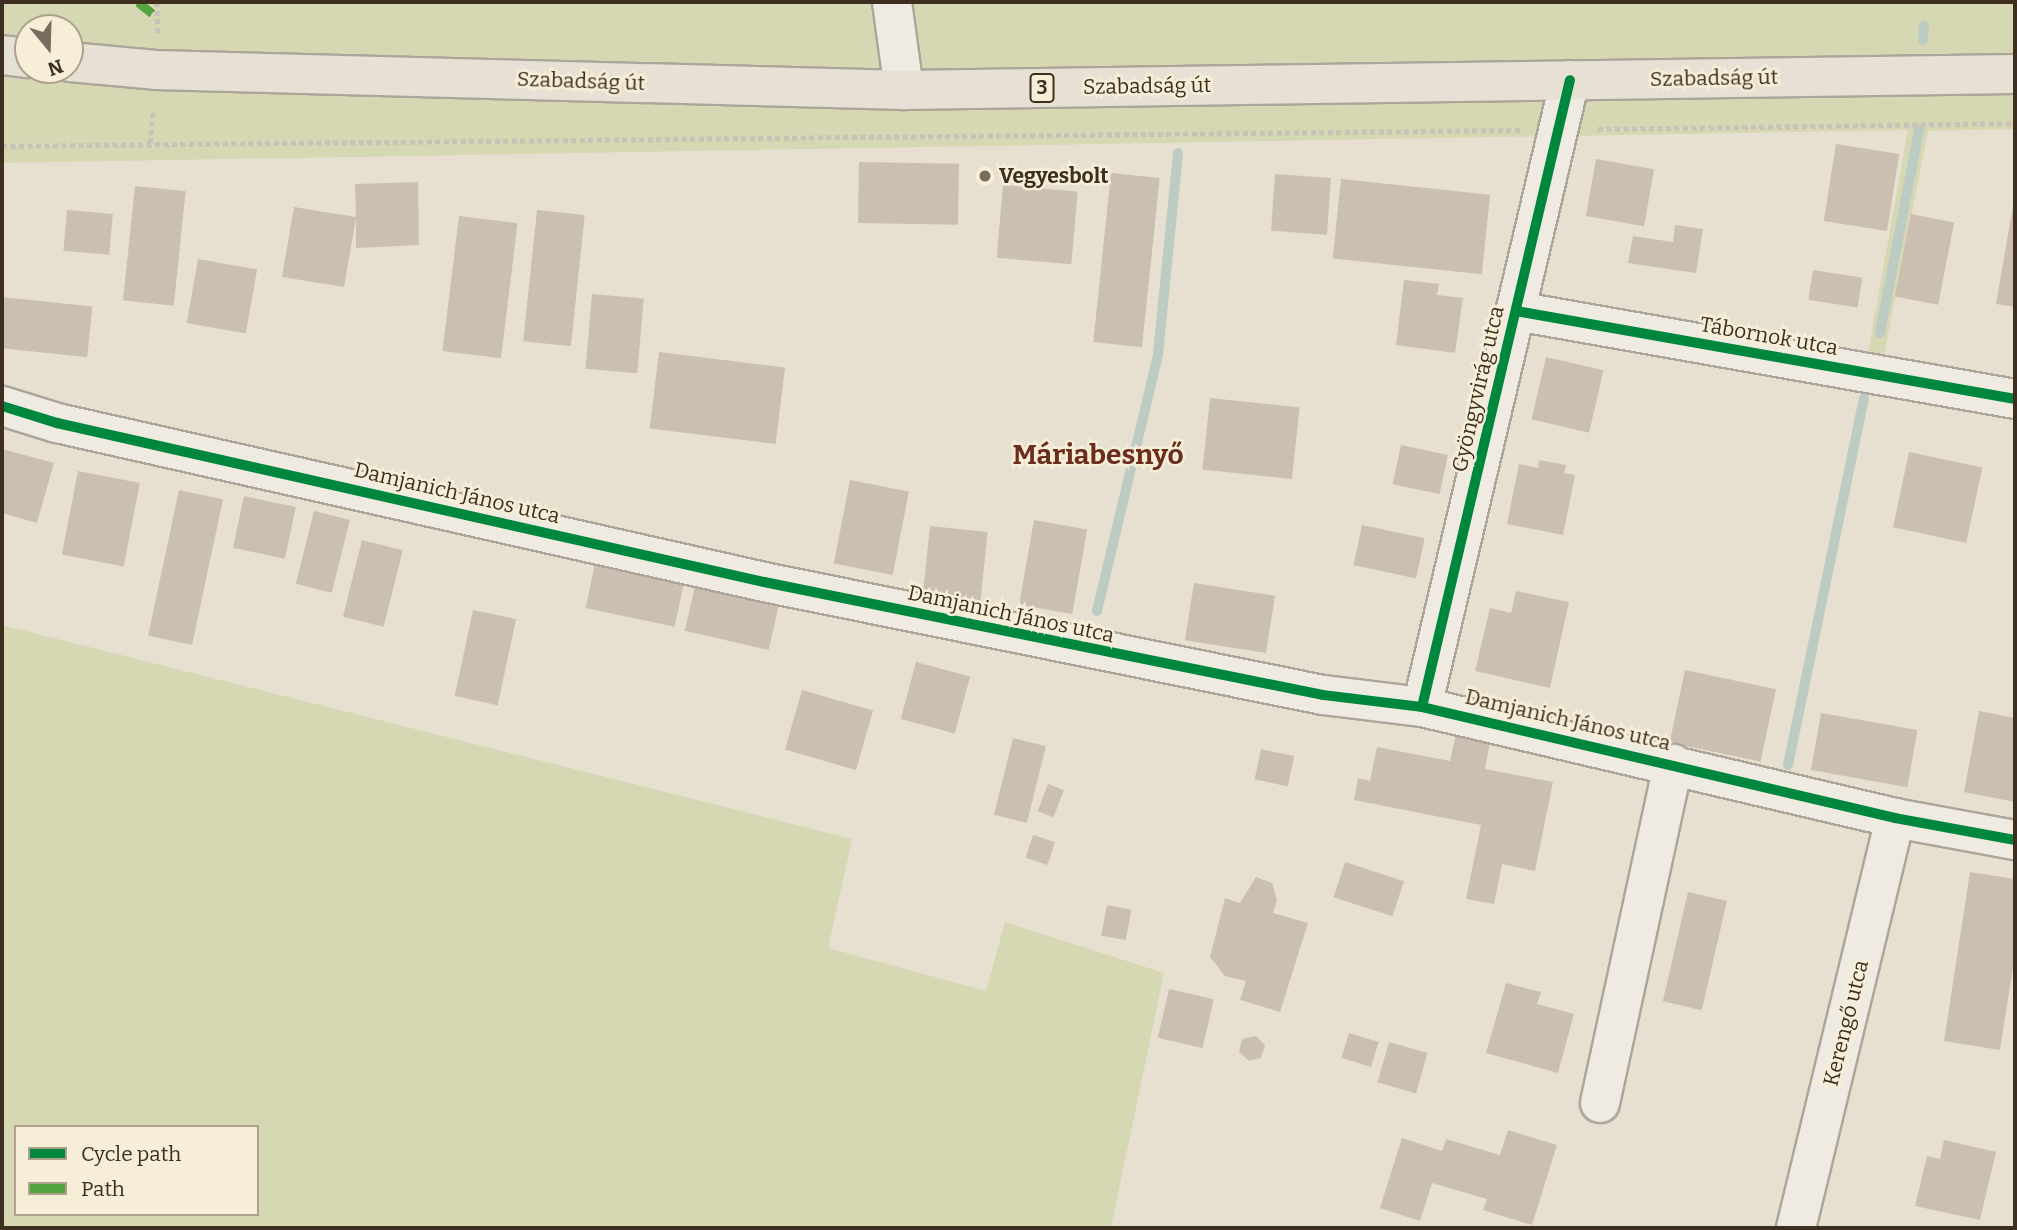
<!DOCTYPE html>
<meta charset="utf-8">
<style>
body{margin:0}
#map{position:relative;width:2017px;height:1230px;overflow:hidden;background:#e7e0d1;font-family:Bitter,serif}
div>[style]{position:absolute}
[style*='--x']{left:calc(var(--x)*1px);top:calc(var(--y)*1px);width:calc(var(--w)*1px);rotate:calc(var(--a)*1deg)}
.green>*{inset:0;background:#d6d7b3}
.stream>*{height:10px;margin:-5px;padding:0 5px;transform-origin:5px;border-radius:5px;background:#bcccc2}
.building>*{inset:0;background:#cbbfb2;transform-origin:0 0}
.path>*{height:4.5px;margin-top:-2.25px;transform-origin:0;background:repeating-linear-gradient(90deg,#c8c2b9 0 5px,transparent 0 8.5px)}
.roads{filter:drop-shadow(2px 0 #ada599) drop-shadow(-2px 0 #ada599) drop-shadow(0 2px #ada599) drop-shadow(0 -2px #ada599)}
.minor>*{height:38px;margin:-19px;padding:0 19px;transform-origin:19px;border-radius:19px;background:#efebe3}
.major>*{height:38px;margin:-19px;padding:0 19px;transform-origin:19px;border-radius:19px;background:#e6e1d4}
.quiet>*{height:9px;margin-top:-4.5px;transform-origin:0;background:repeating-linear-gradient(90deg,#54a441 0 18px,transparent 0 27px)}
.cycleway>*{height:10px;margin:-5px;padding:0 5px;transform-origin:5px;border-radius:5px;background:#00873e}
.dots>*{width:19px;height:19px;translate:-50% -50%;box-sizing:border-box;border:4px solid #f7eed8;border-radius:50%}
span{translate:-50% -50%;white-space:nowrap;text-align:center;line-height:1.15;-webkit-text-stroke:5px #f7eed8;paint-order:stroke}
.shield-label span{padding:2px 5px;background:#f7eed8;border:2px solid;border-radius:5px;-webkit-text-stroke-width:0}
.shield-label{font-size:19px;color:#3d2e20;font-weight:700}
.street-label{font-size:21px;color:#3d2e20}
.poi-label{font-size:21px;color:#3d2e20;font-weight:700}
.left{translate:0 -50%;text-align:left}
.district-label{font-size:28px;color:#6b2e1e;font-weight:700}
.frame{position:absolute;inset:0;border:4px solid #3d2e20;pointer-events:none}
.legend{position:absolute;left:14px;top:1125px;width:245px;height:91px;box-sizing:border-box;background:#f7eed8;border:2px solid #ada18e;margin:0;padding:9px 12px;list-style:none;font-size:21px;color:#3d2e20}
.legend li{display:flex;align-items:center;gap:14px;height:35px}
.legend b{width:35px;border:2px solid #ada18e}
.north{position:absolute;left:14px;top:14px;width:70px;height:70px;box-sizing:border-box;background:#f7eed8;border:2px solid #ada18e;border-radius:50%;rotate:161deg;font-size:19px;font-weight:700;line-height:28px;text-align:center;color:#3d2e20}
.north::after{content:'';display:block;margin:auto;width:24px;height:32px;background:#786c5e;clip-path:polygon(50% 0,100% 100%,50% 72%,0 100%)}
</style>
<div id="map">
<div class="green">
<div style="clip-path:polygon(evenodd,2px 2px,2015px 2px,2015px 129px,1928px 131px,1884px 355px,1868px 353px,1908px 130px,2px 163px,2px 2px,28px 28px,70px 28px,70px 70px,28px 70px,28px 28px)"></div>
<div style="clip-path:polygon(evenodd,2px 625px,852px 839px,828px 948px,986px 991px,1005px 922px,1164px 973px,1111px 1228px,2px 1228px,2px 625px,16px 1127px,257px 1127px,257px 1214px,16px 1214px,16px 1127px)"></div>
</div>
<div class="stream">
<div style="--x:1923;--y:40;--w:14;--a:-86"></div>
<div style="--x:1880;--y:333;--w:207;--a:-79.1"></div>
<div style="--x:1097;--y:611;--w:264;--a:-76.6"></div>
<div style="--x:1158;--y:354;--w:202;--a:-84.3"></div>
<div style="--x:1788;--y:765;--w:374;--a:-78.3"></div>
</div>
<div class="building">
<div style="left:1836px;top:144px;width:64px;height:78px;rotate:9deg"></div>
<div style="left:1596px;top:159px;width:59px;height:58px;rotate:10deg"></div>
<div style="left:859px;top:162px;width:100px;height:61px;rotate:1deg"></div>
<div style="left:1111px;top:173px;width:49px;height:170px;rotate:6deg"></div>
<div style="left:1275px;top:174px;width:56px;height:57px;rotate:4deg"></div>
<div style="left:1341px;top:179px;width:150px;height:80px;rotate:6deg"></div>
<div style="clip-path:polygon(418px 182px,419px 245px,356px 248px,356px 218px,344px 287px,282px 277px,294px 207px,356px 217px,355px 184px)"></div>
<div style="left:1003px;top:185px;width:75px;height:73px;rotate:5deg"></div>
<div style="left:135px;top:186px;width:51px;height:115px;rotate:6deg"></div>
<div style="clip-path:polygon(2014px 200px,2015px 200px,2015px 307px,1996px 304px)"></div>
<div style="left:67px;top:210px;width:46px;height:41px;rotate:5deg"></div>
<div style="left:537px;top:210px;width:48px;height:132px;rotate:6deg"></div>
<div style="left:1911px;top:214px;width:44px;height:84px;rotate:11deg"></div>
<div style="left:459px;top:216px;width:59px;height:136px;rotate:7deg"></div>
<div style="clip-path:polygon(1675px 225px,1703px 229px,1696px 273px,1628px 263px,1633px 236px,1673px 242px)"></div>
<div style="left:198px;top:259px;width:60px;height:65px;rotate:10deg"></div>
<div style="left:1813px;top:270px;width:50px;height:30px;rotate:9deg"></div>
<div style="clip-path:polygon(1404px 280px,1439px 284px,1437px 295px,1463px 298px,1455px 353px,1396px 345px)"></div>
<div style="left:592px;top:294px;width:52px;height:75px;rotate:5deg"></div>
<div style="left:2px;top:297px;width:91px;height:51px;rotate:6deg"></div>
<div style="left:659px;top:352px;width:127px;height:77px;rotate:7deg"></div>
<div style="left:1546px;top:357px;width:59px;height:64px;rotate:13deg"></div>
<div style="left:1210px;top:398px;width:90px;height:72px;rotate:6deg"></div>
<div style="left:1401px;top:445px;width:48px;height:40px;rotate:12deg"></div>
<div style="clip-path:polygon(2px 449px,54px 463px,37px 523px,2px 513px)"></div>
<div style="left:1909px;top:452px;width:75px;height:77px;rotate:12deg"></div>
<div style="clip-path:polygon(1539px 460px,1566px 465px,1564px 473px,1575px 475px,1563px 535px,1507px 524px,1519px 464px,1538px 468px)"></div>
<div style="left:78px;top:471px;width:63px;height:85px;rotate:11deg"></div>
<div style="left:850px;top:480px;width:60px;height:85px;rotate:11deg"></div>
<div style="left:179px;top:490px;width:45px;height:149px;rotate:12deg"></div>
<div style="left:244px;top:496px;width:53px;height:53px;rotate:12deg"></div>
<div style="left:314px;top:511px;width:37px;height:75px;rotate:14deg"></div>
<div style="left:1034px;top:520px;width:54px;height:86px;rotate:10deg"></div>
<div style="left:1362px;top:525px;width:64px;height:41px;rotate:12deg"></div>
<div style="left:930px;top:526px;width:58px;height:71px;rotate:6deg"></div>
<div style="left:362px;top:540px;width:42px;height:79px;rotate:14deg"></div>
<div style="left:596px;top:559px;width:91px;height:50px;rotate:12deg"></div>
<div style="left:696px;top:582px;width:86px;height:50px;rotate:13deg"></div>
<div style="left:1194px;top:583px;width:82px;height:58px;rotate:9deg"></div>
<div style="clip-path:polygon(1516px 591px,1569px 602px,1550px 688px,1475px 671px,1490px 608px,1511px 613px)"></div>
<div style="left:473px;top:610px;width:44px;height:88px;rotate:12deg"></div>
<div style="left:916px;top:662px;width:56px;height:59px;rotate:15deg"></div>
<div style="left:1685px;top:670px;width:93px;height:74px;rotate:12deg"></div>
<div style="left:802px;top:690px;width:74px;height:62px;rotate:16deg"></div>
<div style="clip-path:polygon(1979px 711px,2015px 718px,2015px 802px,1964px 792px)"></div>
<div style="left:1821px;top:713px;width:98px;height:58px;rotate:10deg"></div>
<div style="clip-path:polygon(1456px 734px,1490px 741px,1485px 769px,1553px 782px,1535px 871px,1502px 864px,1494px 904px,1466px 899px,1481px 825px,1354px 800px,1358px 778px,1370px 781px,1377px 747px,1450px 761px)"></div>
<div style="left:1013px;top:738px;width:34px;height:79px;rotate:14deg"></div>
<div style="left:1261px;top:749px;width:34px;height:31px;rotate:12deg"></div>
<div style="left:1048px;top:784px;width:17px;height:29px;rotate:21deg"></div>
<div style="left:1033px;top:835px;width:23px;height:24px;rotate:18deg"></div>
<div style="left:1345px;top:862px;width:62px;height:37px;rotate:18deg"></div>
<div style="clip-path:polygon(1970px 872px,2015px 879px,2015px 954px,2000px 1050px,1944px 1041px)"></div>
<div style="clip-path:polygon(1256px 877px,1272px 883px,1277px 900px,1273px 913px,1308px 923px,1280px 1012px,1240px 1000px,1246px 981px,1225px 976px,1210px 957px,1225px 898px,1240px 903px)"></div>
<div style="left:1688px;top:892px;width:40px;height:112px;rotate:13deg"></div>
<div style="left:1107px;top:905px;width:25px;height:31px;rotate:11deg"></div>
<div style="clip-path:polygon(1506px 983px,1541px 992px,1537px 1004px,1574px 1014px,1558px 1073px,1486px 1053px)"></div>
<div style="left:1169px;top:989px;width:46px;height:50px;rotate:13deg"></div>
<div style="left:1349px;top:1033px;width:31px;height:26px;rotate:17deg"></div>
<div style="clip-path:polygon(1256px 1036px,1265px 1045px,1261px 1058px,1249px 1061px,1239px 1052px,1242px 1039px)"></div>
<div style="left:1389px;top:1042px;width:40px;height:42px;rotate:16deg"></div>
<div style="clip-path:polygon(1508px 1130px,1557px 1145px,1532px 1225px,1483px 1210px,1487px 1199px,1432px 1183px,1420px 1221px,1380px 1208px,1402px 1138px,1442px 1151px,1446px 1139px,1500px 1155px)"></div>
<div style="clip-path:polygon(1944px 1140px,1996px 1152px,1980px 1220px,1915px 1206px,1927px 1156px,1940px 1159px)"></div>
</div>
<div class="path">
<div style="--x:157;--y:2;--w:32;--a:88"></div>
<div style="--x:1598;--y:129;--w:417;--a:-0.8"></div>
<div style="--x:150;--y:143;--w:34;--a:-85"></div>
<div style="--x:2;--y:146;--w:1518;--a:-0.6"></div>
</div>
<div class="roads">
<div class="minor">
<div style="--x:892;--y:2;--w:89;--a:82.2"></div>
<div style="--x:1516;--y:311;--w:507;--a:10"></div>
<div style="--x:2;--y:406;--w:58;--a:17.2"></div>
<div style="--x:57;--y:423;--w:725;--a:12.67"></div>
<div style="--x:764;--y:582;--w:570;--a:11.43"></div>
<div style="--x:1323;--y:695;--w:100;--a:6.9"></div>
<div style="--x:1422;--y:707;--w:486;--a:13.2"></div>
<div style="--x:1895;--y:818;--w:122;--a:10.4"></div>
<div style="--x:1422;--y:707;--w:644;--a:-76.72"></div>
<div style="--x:1600;--y:1103;--w:347;--a:-77.8"></div>
<div style="--x:1796;--y:1228;--w:422;--a:-76.4"></div>
</div>
<div class="major">
<div style="--x:2;--y:55;--w:26;--a:7"></div>
<div style="--x:70;--y:62;--w:86;--a:5.3"></div>
<div style="--x:156;--y:70;--w:748;--a:1.53"></div>
<div style="--x:904;--y:90;--w:1111;--a:-0.83"></div>
</div>
</div>
<div class="quiet">
<div style="--x:138;--y:2;--w:24;--a:38"></div>
</div>
<div class="cycleway">
<div style="--x:1516;--y:311;--w:507;--a:10"></div>
<div style="--x:2;--y:406;--w:58;--a:17.2"></div>
<div style="--x:57;--y:423;--w:725;--a:12.67"></div>
<div style="--x:764;--y:582;--w:570;--a:11.43"></div>
<div style="--x:1323;--y:695;--w:100;--a:6.9"></div>
<div style="--x:1422;--y:707;--w:486;--a:13.2"></div>
<div style="--x:1895;--y:818;--w:122;--a:10.4"></div>
<div style="--x:1422;--y:707;--w:644;--a:-76.72"></div>
</div>
<div class="dots">
<div style="left:985px;top:176px;background:#786c5e"></div>
</div>
<div class="shield-label">
<span style="left:1042px;top:88px">3</span>
</div>
<div class="street-label">
<span style="left:1714px;top:78px;rotate:-1deg">Szabadság út</span>
<span style="left:581px;top:81px;rotate:2deg">Szabadság út</span>
<span style="left:1147px;top:86px;rotate:-1deg">Szabadság út</span>
<span style="left:1769px;top:336px;rotate:10deg">Tábornok utca</span>
<span style="left:1478px;top:389px;rotate:-77deg">Gyöngyvirág utca</span>
<span style="left:457px;top:493px;rotate:13deg">Damjanich János utca</span>
<span style="left:1011px;top:614px;rotate:12deg">Damjanich János utca</span>
<span style="left:1568px;top:720px;rotate:13deg">Damjanich János utca</span>
<span style="left:1846px;top:1023px;rotate:-76deg">Kerengő utca</span>
</div>
<div class="poi-label">
<span class="left" style="left:999px;top:176px">Vegyesbolt</span>
</div>
<div class="district-label">
<span style="left:1098px;top:455px">Máriabesnyő</span>
</div>
<div class="frame"></div>
<ul class="legend">
<li><b style="height:9px;background:#00873e"></b>Cycle path</li>
<li><b style="height:9px;background:#54a441"></b>Path</li>
</ul>
<div class="north">N</div>
</div>
